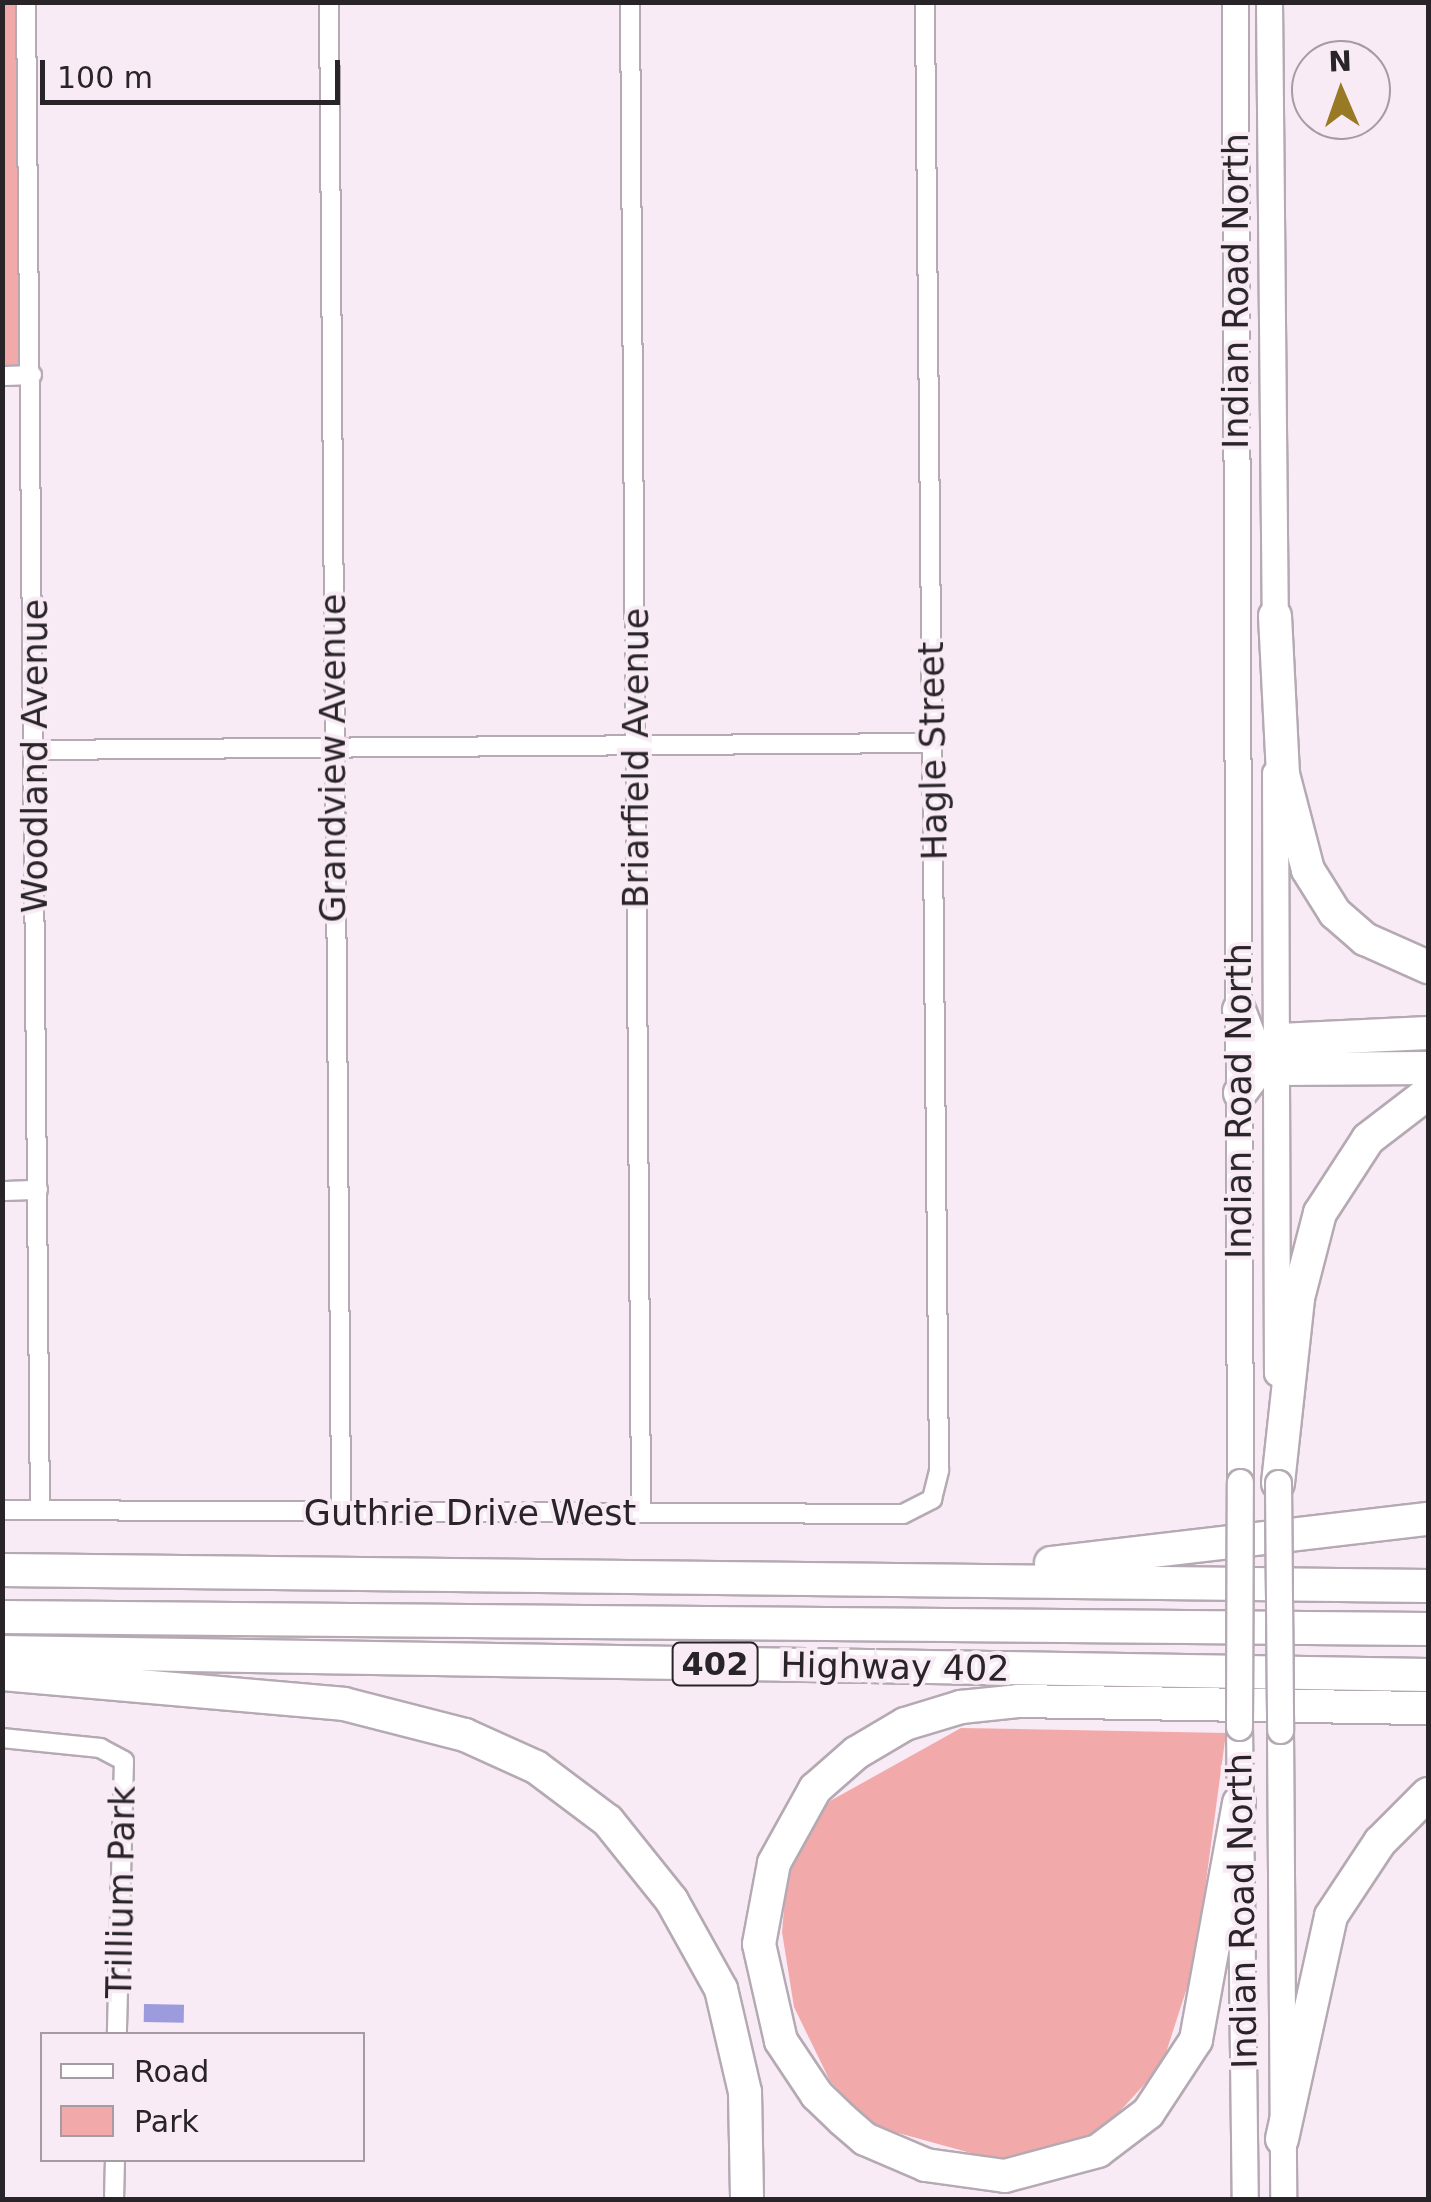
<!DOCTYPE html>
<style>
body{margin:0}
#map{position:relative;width:1431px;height:2202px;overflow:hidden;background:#f8ebf5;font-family:"DejaVu Sans",sans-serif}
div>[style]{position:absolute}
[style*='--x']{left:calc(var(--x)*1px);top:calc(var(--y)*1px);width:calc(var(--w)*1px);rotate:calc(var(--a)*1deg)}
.green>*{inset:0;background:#f2a9a9}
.water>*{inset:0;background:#9b9bdd;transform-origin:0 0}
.roads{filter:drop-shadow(2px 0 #b5aab3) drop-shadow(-2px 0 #b5aab3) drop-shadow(0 2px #b5aab3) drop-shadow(0 -2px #b5aab3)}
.street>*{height:18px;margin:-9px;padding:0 9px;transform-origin:9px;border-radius:9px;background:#fff}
.secondary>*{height:25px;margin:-12.5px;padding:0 12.5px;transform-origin:12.5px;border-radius:12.5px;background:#fff}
.highway>*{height:32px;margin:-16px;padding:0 16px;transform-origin:16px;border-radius:16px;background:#fff}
.bridges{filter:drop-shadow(2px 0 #b5aab3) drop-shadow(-2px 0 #b5aab3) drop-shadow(0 2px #b5aab3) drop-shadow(0 -2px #b5aab3)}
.secondary-bridge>*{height:25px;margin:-12.5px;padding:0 12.5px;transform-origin:12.5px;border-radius:12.5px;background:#fff}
span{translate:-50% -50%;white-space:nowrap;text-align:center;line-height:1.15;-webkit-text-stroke:8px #f8ebf5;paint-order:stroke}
.shield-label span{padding:2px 8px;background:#f8ebf5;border:2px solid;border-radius:8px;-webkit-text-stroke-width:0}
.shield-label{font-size:32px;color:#282427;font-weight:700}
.street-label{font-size:35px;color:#282427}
.frame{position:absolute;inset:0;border:5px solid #282427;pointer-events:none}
.legend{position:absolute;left:40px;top:2032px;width:325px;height:130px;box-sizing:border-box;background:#f8ebf5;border:2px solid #a59ba3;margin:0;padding:12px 18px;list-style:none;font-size:30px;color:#282427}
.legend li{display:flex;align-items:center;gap:20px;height:50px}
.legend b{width:50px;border:2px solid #a59ba3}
.north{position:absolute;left:1291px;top:40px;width:100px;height:100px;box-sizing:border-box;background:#f8ebf5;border:2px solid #a59ba3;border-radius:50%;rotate:358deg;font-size:28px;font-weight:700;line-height:40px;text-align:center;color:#282427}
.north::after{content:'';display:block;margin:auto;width:35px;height:45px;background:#977a23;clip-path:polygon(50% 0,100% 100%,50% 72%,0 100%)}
.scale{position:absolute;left:40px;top:60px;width:300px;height:45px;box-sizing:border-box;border:5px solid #282427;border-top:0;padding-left:12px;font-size:30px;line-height:35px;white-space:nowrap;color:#282427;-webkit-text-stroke:8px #f8ebf5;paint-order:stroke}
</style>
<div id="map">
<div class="green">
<div style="clip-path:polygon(2px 3px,20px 3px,28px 366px,3px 366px)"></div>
<div style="clip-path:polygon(961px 1728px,1226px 1733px,1195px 1963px,1162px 2065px,1101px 2132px,1007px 2163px,873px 2126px,830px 2081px,794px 2007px,782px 1932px,789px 1853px,830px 1801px)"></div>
</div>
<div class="water">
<div style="left:144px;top:2004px;width:40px;height:18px;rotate:1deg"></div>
</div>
<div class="roads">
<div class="street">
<div style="--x:26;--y:2;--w:1508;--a:89.47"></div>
<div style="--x:329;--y:2;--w:1511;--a:89.54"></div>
<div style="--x:630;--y:2;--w:1511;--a:89.58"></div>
<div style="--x:2;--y:376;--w:30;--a:-2"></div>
<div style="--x:34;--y:750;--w:899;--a:-0.45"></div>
<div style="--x:2;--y:1191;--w:36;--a:-2"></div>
<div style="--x:2;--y:1510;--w:901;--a:0.25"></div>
<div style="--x:903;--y:1514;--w:33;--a:-27"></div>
<div style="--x:932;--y:1499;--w:30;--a:-76"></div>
<div style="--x:939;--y:1470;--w:1468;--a:-90.55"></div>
<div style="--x:2;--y:1738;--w:99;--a:5.8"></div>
<div style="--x:100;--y:1748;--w:27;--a:28"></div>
<div style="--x:124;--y:1761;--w:273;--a:91.5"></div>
<div style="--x:114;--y:2200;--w:40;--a:-88.6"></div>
</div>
<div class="secondary">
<div style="--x:1235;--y:2;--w:1480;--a:89.81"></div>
<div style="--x:1269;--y:2;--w:631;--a:89.46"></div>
<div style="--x:1275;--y:773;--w:600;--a:89.81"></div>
<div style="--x:1239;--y:1727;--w:473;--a:89.3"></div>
<div style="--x:1280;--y:1730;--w:470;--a:89.6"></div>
</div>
<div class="highway">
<div style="--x:1275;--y:616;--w:158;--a:87.1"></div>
<div style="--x:1283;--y:774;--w:99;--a:75.4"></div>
<div style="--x:1308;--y:870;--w:51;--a:57.9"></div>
<div style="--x:1335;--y:913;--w:40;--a:41"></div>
<div style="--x:1365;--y:939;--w:69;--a:24"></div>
<div style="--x:1239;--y:1010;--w:40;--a:69"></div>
<div style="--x:1253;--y:1047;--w:32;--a:44"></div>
<div style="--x:1276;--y:1069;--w:152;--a:-0.4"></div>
<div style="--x:1240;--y:1093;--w:66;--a:-53"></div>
<div style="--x:1280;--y:1040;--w:148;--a:-2.7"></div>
<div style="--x:1278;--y:1483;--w:186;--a:-83.8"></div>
<div style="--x:1298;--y:1298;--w:88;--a:-75.5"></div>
<div style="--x:1320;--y:1213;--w:88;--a:-57"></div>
<div style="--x:1368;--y:1139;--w:76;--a:-37.5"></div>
<div style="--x:1051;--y:1563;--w:380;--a:-6.7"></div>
<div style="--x:2;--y:1570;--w:1426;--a:0.64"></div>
<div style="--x:2;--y:1617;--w:1426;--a:0.48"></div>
<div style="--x:2;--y:1652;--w:1426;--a:0.92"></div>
<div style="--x:2;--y:1674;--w:343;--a:5"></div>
<div style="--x:344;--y:1704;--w:125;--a:14.4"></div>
<div style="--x:465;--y:1735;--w:78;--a:24.3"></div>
<div style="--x:536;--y:1767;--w:90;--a:36.9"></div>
<div style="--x:608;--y:1821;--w:102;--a:51.3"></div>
<div style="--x:672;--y:1901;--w:101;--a:60.9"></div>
<div style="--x:721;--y:1989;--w:106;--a:76.9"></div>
<div style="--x:745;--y:2092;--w:108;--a:88.9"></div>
<div style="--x:1239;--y:1803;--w:241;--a:100.3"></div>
<div style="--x:1196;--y:2040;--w:87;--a:123.3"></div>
<div style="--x:1148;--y:2113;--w:63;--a:142.8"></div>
<div style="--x:1098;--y:2151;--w:96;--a:165"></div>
<div style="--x:1005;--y:2176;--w:80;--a:-172.1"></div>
<div style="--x:926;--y:2165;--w:66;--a:-156.9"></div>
<div style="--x:865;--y:2139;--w:30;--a:-139"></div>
<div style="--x:842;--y:2119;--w:35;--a:-136"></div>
<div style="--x:817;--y:2095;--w:65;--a:-123.7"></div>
<div style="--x:781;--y:2041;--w:99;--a:-102.8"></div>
<div style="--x:759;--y:1944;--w:82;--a:-79.5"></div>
<div style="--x:774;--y:1863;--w:85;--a:-61"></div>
<div style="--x:815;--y:1789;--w:55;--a:-41.3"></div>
<div style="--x:856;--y:1753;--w:57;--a:-30.6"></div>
<div style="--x:905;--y:1724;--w:59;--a:-16.9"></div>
<div style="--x:961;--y:1707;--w:57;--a:-6"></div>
<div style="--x:1018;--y:1701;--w:410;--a:1"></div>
<div style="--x:1282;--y:2139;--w:228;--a:-77.6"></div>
<div style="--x:1331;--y:1916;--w:89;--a:-56.5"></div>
<div style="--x:1380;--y:1842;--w:68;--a:-45"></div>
</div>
</div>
<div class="bridges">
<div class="secondary-bridge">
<div style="--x:1278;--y:1483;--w:247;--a:89.5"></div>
<div style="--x:1239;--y:1727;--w:245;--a:-89.8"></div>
</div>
</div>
<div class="shield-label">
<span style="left:715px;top:1664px">402</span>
</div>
<div class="street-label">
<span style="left:1236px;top:291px;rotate:-90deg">Indian Road North</span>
<span style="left:933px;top:751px;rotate:-91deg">Hagle Street</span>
<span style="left:35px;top:756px;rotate:-90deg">Woodland Avenue</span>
<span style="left:333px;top:758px;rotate:-90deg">Grandview Avenue</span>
<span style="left:636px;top:758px;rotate:-90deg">Briarfield Avenue</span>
<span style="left:1239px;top:1101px;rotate:-90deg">Indian Road North</span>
<span style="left:470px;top:1513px">Guthrie Drive West</span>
<span style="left:895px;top:1667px;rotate:1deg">Highway 402</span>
<span style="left:121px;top:1892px;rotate:-89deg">Trillium Park</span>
<span style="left:1242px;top:1911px;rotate:-91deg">Indian Road North</span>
</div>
<div class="frame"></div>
<ul class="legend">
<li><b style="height:12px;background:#fff"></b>Road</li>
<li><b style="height:28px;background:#f2a9a9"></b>Park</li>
</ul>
<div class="north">N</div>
<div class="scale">100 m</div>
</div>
